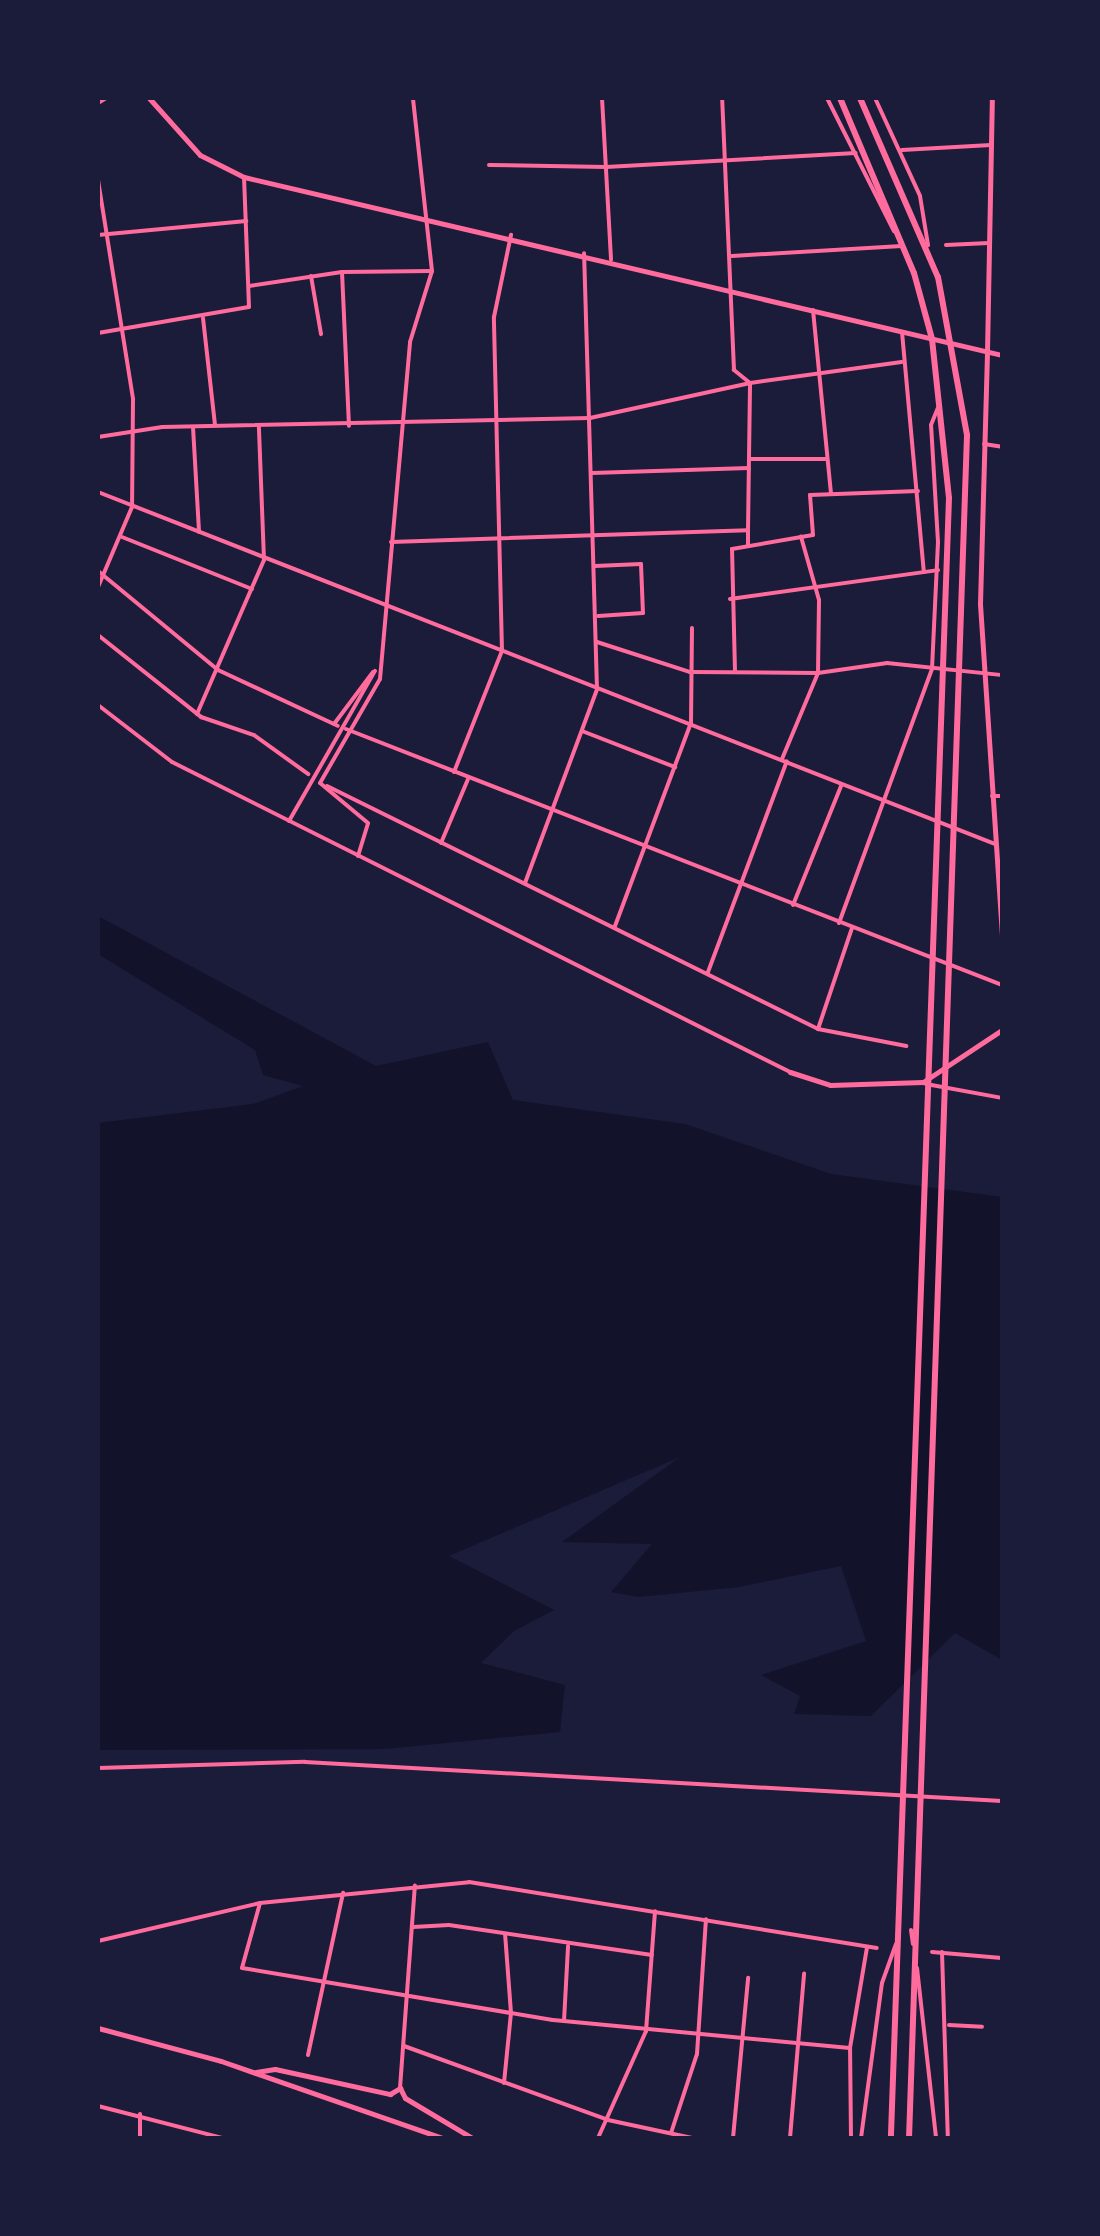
<!DOCTYPE html>
<style>
body{margin:0}
#map{position:relative;width:1100px;height:2236px;overflow:hidden;background:#1b1b3a;font-family:"PT Sans Narrow",sans-serif}
div>[style]{position:absolute}
[style*='--x']{left:calc(var(--x)*1px);top:calc(var(--y)*1px);width:calc(var(--w)*1px);rotate:calc(var(--a)*1deg)}
.water>*{inset:0;background:#12122b}
.minor>*{height:4px;margin:-2px;padding:0 2px;transform-origin:2px;border-radius:2px;background:#ff6b9d}
.tertiary>*{height:5px;margin:-2.5px;padding:0 2.5px;transform-origin:2.5px;border-radius:2.5px;background:#ff6b9d}
.secondary>*{height:5px;margin:-2.5px;padding:0 2.5px;transform-origin:2.5px;border-radius:2.5px;background:#ff6b9d}
.trunk>*{height:6px;margin:-3px;padding:0 3px;transform-origin:3px;border-radius:3px;background:#ff6b9d}
span{translate:-50% -50%;white-space:nowrap;text-align:center;line-height:1.15;-webkit-text-stroke:6px #1b1b3a;paint-order:stroke}
.frame{position:absolute;inset:0;border:100px solid #1b1b3a;pointer-events:none}
</style>
<div id="map">
<div class="water">
<div style="clip-path:polygon(98px 916px,376px 1066px,488px 1042px,513px 1100px,685px 1124px,831px 1174px,1002px 1197px,1002px 1660px,955px 1633px,871px 1716px,794px 1714px,800px 1696px,761px 1675px,866px 1641px,841px 1566px,739px 1587px,638px 1597px,611px 1592px,652px 1544px,562px 1542px,680px 1457px,449px 1556px,554px 1610px,514px 1631px,481px 1663px,565px 1685px,560px 1732px,385px 1749px,98px 1750px,98px 1123px,253px 1104px,303px 1086px,263px 1075px,255px 1050px,98px 954px)"></div>
</div>
<div class="minor">
<div style="--x:602;--y:98;--w:162;--a:86.8"></div>
<div style="--x:827;--y:98;--w:149;--a:63.3"></div>
<div style="--x:875;--y:98;--w:108;--a:65.3"></div>
<div style="--x:920;--y:196;--w:50;--a:80.7"></div>
<div style="--x:98;--y:103;--w:9;--a:-32"></div>
<div style="--x:902;--y:150;--w:89;--a:-3.2"></div>
<div style="--x:489;--y:165;--w:117;--a:1"></div>
<div style="--x:606;--y:167;--w:250;--a:-3.2"></div>
<div style="--x:98;--y:180;--w:222;--a:80.9"></div>
<div style="--x:133;--y:399;--w:108;--a:90.5"></div>
<div style="--x:132;--y:507;--w:87;--a:113"></div>
<div style="--x:98;--y:235;--w:149;--a:-5.4"></div>
<div style="--x:946;--y:245;--w:43;--a:-2.7"></div>
<div style="--x:732;--y:256;--w:170;--a:-3.4"></div>
<div style="--x:342;--y:272;--w:154;--a:87.4"></div>
<div style="--x:311;--y:276;--w:59;--a:80.2"></div>
<div style="--x:249;--y:286;--w:94;--a:-8.6"></div>
<div style="--x:342;--y:272;--w:90;--a:-0.6"></div>
<div style="--x:813;--y:310;--w:184;--a:84.4"></div>
<div style="--x:203;--y:318;--w:108;--a:83.6"></div>
<div style="--x:902;--y:332;--w:241;--a:84.8"></div>
<div style="--x:98;--y:333;--w:153;--a:-9.8"></div>
<div style="--x:249;--y:307;--w:130;--a:-92.2"></div>
<div style="--x:193;--y:427;--w:105;--a:86.7"></div>
<div style="--x:98;--y:437;--w:65;--a:-8.9"></div>
<div style="--x:162;--y:427;--w:428;--a:-1.2"></div>
<div style="--x:590;--y:418;--w:164;--a:-12.3"></div>
<div style="--x:750;--y:383;--w:153;--a:-7.9"></div>
<div style="--x:984;--y:444;--w:18;--a:9"></div>
<div style="--x:749;--y:459;--w:77;--a:0"></div>
<div style="--x:592;--y:473;--w:157;--a:-1.8"></div>
<div style="--x:98;--y:492;--w:964;--a:21.43"></div>
<div style="--x:122;--y:537;--w:140;--a:21.8"></div>
<div style="--x:391;--y:542;--w:357;--a:-1.9"></div>
<div style="--x:748;--y:530;--w:147;--a:-89.2"></div>
<div style="--x:750;--y:383;--w:21;--a:-141"></div>
<div style="--x:734;--y:370;--w:272;--a:-92.5"></div>
<div style="--x:748;--y:546;--w:16;--a:-90"></div>
<div style="--x:595;--y:566;--w:46;--a:-2.5"></div>
<div style="--x:641;--y:564;--w:49;--a:87.7"></div>
<div style="--x:643;--y:613;--w:45;--a:176.2"></div>
<div style="--x:98;--y:571;--w:156;--a:39.5"></div>
<div style="--x:218;--y:670;--w:132;--a:25"></div>
<div style="--x:730;--y:599;--w:210;--a:-7.9"></div>
<div style="--x:98;--y:635;--w:132;--a:38.5"></div>
<div style="--x:201;--y:717;--w:56;--a:18.8"></div>
<div style="--x:254;--y:735;--w:67;--a:35.8"></div>
<div style="--x:597;--y:642;--w:98;--a:17.9"></div>
<div style="--x:690;--y:672;--w:128;--a:0.4"></div>
<div style="--x:818;--y:673;--w:70;--a:-8.2"></div>
<div style="--x:887;--y:663;--w:116;--a:6"></div>
<div style="--x:735;--y:671;--w:122;--a:-91.4"></div>
<div style="--x:732;--y:549;--w:82;--a:-9.8"></div>
<div style="--x:813;--y:535;--w:40;--a:-94.3"></div>
<div style="--x:810;--y:495;--w:108;--a:-2.1"></div>
<div style="--x:98;--y:705;--w:93;--a:37.6"></div>
<div style="--x:172;--y:762;--w:691;--a:26.64"></div>
<div style="--x:197;--y:714;--w:168;--a:-66.5"></div>
<div style="--x:264;--y:560;--w:133;--a:-92.2"></div>
<div style="--x:334;--y:724;--w:65;--a:-53.1"></div>
<div style="--x:346;--y:729;--w:704;--a:21.32"></div>
<div style="--x:582;--y:731;--w:100;--a:21.2"></div>
<div style="--x:782;--y:759;--w:93;--a:-67.3"></div>
<div style="--x:818;--y:673;--w:73;--a:-89.2"></div>
<div style="--x:819;--y:600;--w:66;--a:-105.9"></div>
<div style="--x:454;--y:772;--w:130;--a:-68.4"></div>
<div style="--x:502;--y:651;--w:334;--a:-91.4"></div>
<div style="--x:494;--y:317;--w:84;--a:-78.3"></div>
<div style="--x:327;--y:786;--w:548;--a:26.33"></div>
<div style="--x:818;--y:1029;--w:90;--a:10.9"></div>
<div style="--x:992;--y:796;--w:10;--a:0"></div>
<div style="--x:289;--y:821;--w:173;--a:-60.2"></div>
<div style="--x:441;--y:843;--w:69;--a:-67.1"></div>
<div style="--x:358;--y:856;--w:34;--a:-73"></div>
<div style="--x:368;--y:823;--w:62;--a:-140.2"></div>
<div style="--x:320;--y:783;--w:120;--a:-60"></div>
<div style="--x:380;--y:679;--w:338;--a:-84.9"></div>
<div style="--x:410;--y:342;--w:74;--a:-72.8"></div>
<div style="--x:432;--y:271;--w:174;--a:-96.3"></div>
<div style="--x:525;--y:883;--w:207;--a:-69.6"></div>
<div style="--x:597;--y:689;--w:436;--a:-91.7"></div>
<div style="--x:793;--y:905;--w:128;--a:-68"></div>
<div style="--x:839;--y:923;--w:270;--a:-69.9"></div>
<div style="--x:932;--y:669;--w:127;--a:-87.3"></div>
<div style="--x:938;--y:542;--w:117;--a:-93.4"></div>
<div style="--x:931;--y:425;--w:18;--a:-68"></div>
<div style="--x:615;--y:926;--w:217;--a:-69.5"></div>
<div style="--x:691;--y:723;--w:95;--a:-89.4"></div>
<div style="--x:708;--y:972;--w:225;--a:-69.5"></div>
<div style="--x:818;--y:1029;--w:107;--a:-71.4"></div>
<div style="--x:926;--y:1084;--w:77;--a:10.4"></div>
<div style="--x:98;--y:1768;--w:207;--a:-1.7"></div>
<div style="--x:305;--y:1762;--w:698;--a:3.2"></div>
<div style="--x:260;--y:1903;--w:67;--a:105.5"></div>
<div style="--x:242;--y:1968;--w:315;--a:9.5"></div>
<div style="--x:553;--y:2020;--w:298;--a:5.4"></div>
<div style="--x:413;--y:1927;--w:36;--a:-3"></div>
<div style="--x:449;--y:1925;--w:205;--a:8.4"></div>
<div style="--x:911;--y:1930;--w:14;--a:82"></div>
<div style="--x:98;--y:1941;--w:166;--a:-13.2"></div>
<div style="--x:260;--y:1903;--w:210;--a:-5.7"></div>
<div style="--x:469;--y:1882;--w:413;--a:9.2"></div>
<div style="--x:932;--y:1952;--w:70;--a:4.9"></div>
<div style="--x:942;--y:1952;--w:186;--a:88.2"></div>
<div style="--x:917;--y:1968;--w:171;--a:83.6"></div>
<div style="--x:564;--y:2021;--w:75;--a:-86.9"></div>
<div style="--x:949;--y:2025;--w:33;--a:3"></div>
<div style="--x:404;--y:2046;--w:217;--a:19.9"></div>
<div style="--x:608;--y:2120;--w:86;--a:12.1"></div>
<div style="--x:308;--y:2055;--w:166;--a:-77.8"></div>
<div style="--x:504;--y:2083;--w:70;--a:-84.3"></div>
<div style="--x:511;--y:2013;--w:79;--a:-94.3"></div>
<div style="--x:400;--y:2088;--w:203;--a:-85.8"></div>
<div style="--x:98;--y:2106;--w:129;--a:14.4"></div>
<div style="--x:671;--y:2133;--w:83;--a:-71.8"></div>
<div style="--x:697;--y:2054;--w:135;--a:-86.2"></div>
<div style="--x:140;--y:2138;--w:24;--a:-90"></div>
<div style="--x:598;--y:2138;--w:117;--a:-65.8"></div>
<div style="--x:646;--y:2031;--w:120;--a:-85.7"></div>
<div style="--x:733;--y:2138;--w:161;--a:-84.6"></div>
<div style="--x:790;--y:2138;--w:165;--a:-85.1"></div>
<div style="--x:851;--y:2138;--w:90;--a:-90.6"></div>
<div style="--x:850;--y:2048;--w:101;--a:-80.4"></div>
<div style="--x:861;--y:2138;--w:156;--a:-82.3"></div>
<div style="--x:882;--y:1983;--w:41;--a:-70.3"></div>
</div>
<div class="tertiary">
<div style="--x:987;--y:352;--w:254;--a:-88.9"></div>
<div style="--x:98;--y:2028;--w:127;--a:15"></div>
<div style="--x:221;--y:2061;--w:234;--a:19.2"></div>
<div style="--x:256;--y:2072;--w:19;--a:-9"></div>
<div style="--x:275;--y:2069;--w:118;--a:12.3"></div>
<div style="--x:390;--y:2094;--w:12;--a:-31"></div>
<div style="--x:400;--y:2088;--w:11;--a:63"></div>
<div style="--x:405;--y:2098;--w:78;--a:30.8"></div>
</div>
<div class="secondary">
<div style="--x:149;--y:98;--w:76;--a:48.2"></div>
<div style="--x:200;--y:155;--w:49;--a:26.6"></div>
<div style="--x:244;--y:177;--w:779;--a:13.22"></div>
<div style="--x:987;--y:353;--w:251;--a:91.6"></div>
<div style="--x:980;--y:604;--w:336;--a:86.2"></div>
<div style="--x:790;--y:1072;--w:42;--a:18"></div>
<div style="--x:830;--y:1085;--w:93;--a:-1.8"></div>
<div style="--x:923;--y:1082;--w:95;--a:-33.4"></div>
</div>
<div class="trunk">
<div style="--x:840;--y:98;--w:190;--a:67.1"></div>
<div style="--x:914;--y:273;--w:68;--a:74.7"></div>
<div style="--x:932;--y:339;--w:160;--a:83.9"></div>
<div style="--x:949;--y:498;--w:1641;--a:92.03"></div>
<div style="--x:860;--y:98;--w:195;--a:66.5"></div>
<div style="--x:938;--y:277;--w:161;--a:79.6"></div>
<div style="--x:967;--y:435;--w:1704;--a:91.95"></div>
</div>
<div class="frame"></div>
</div>
